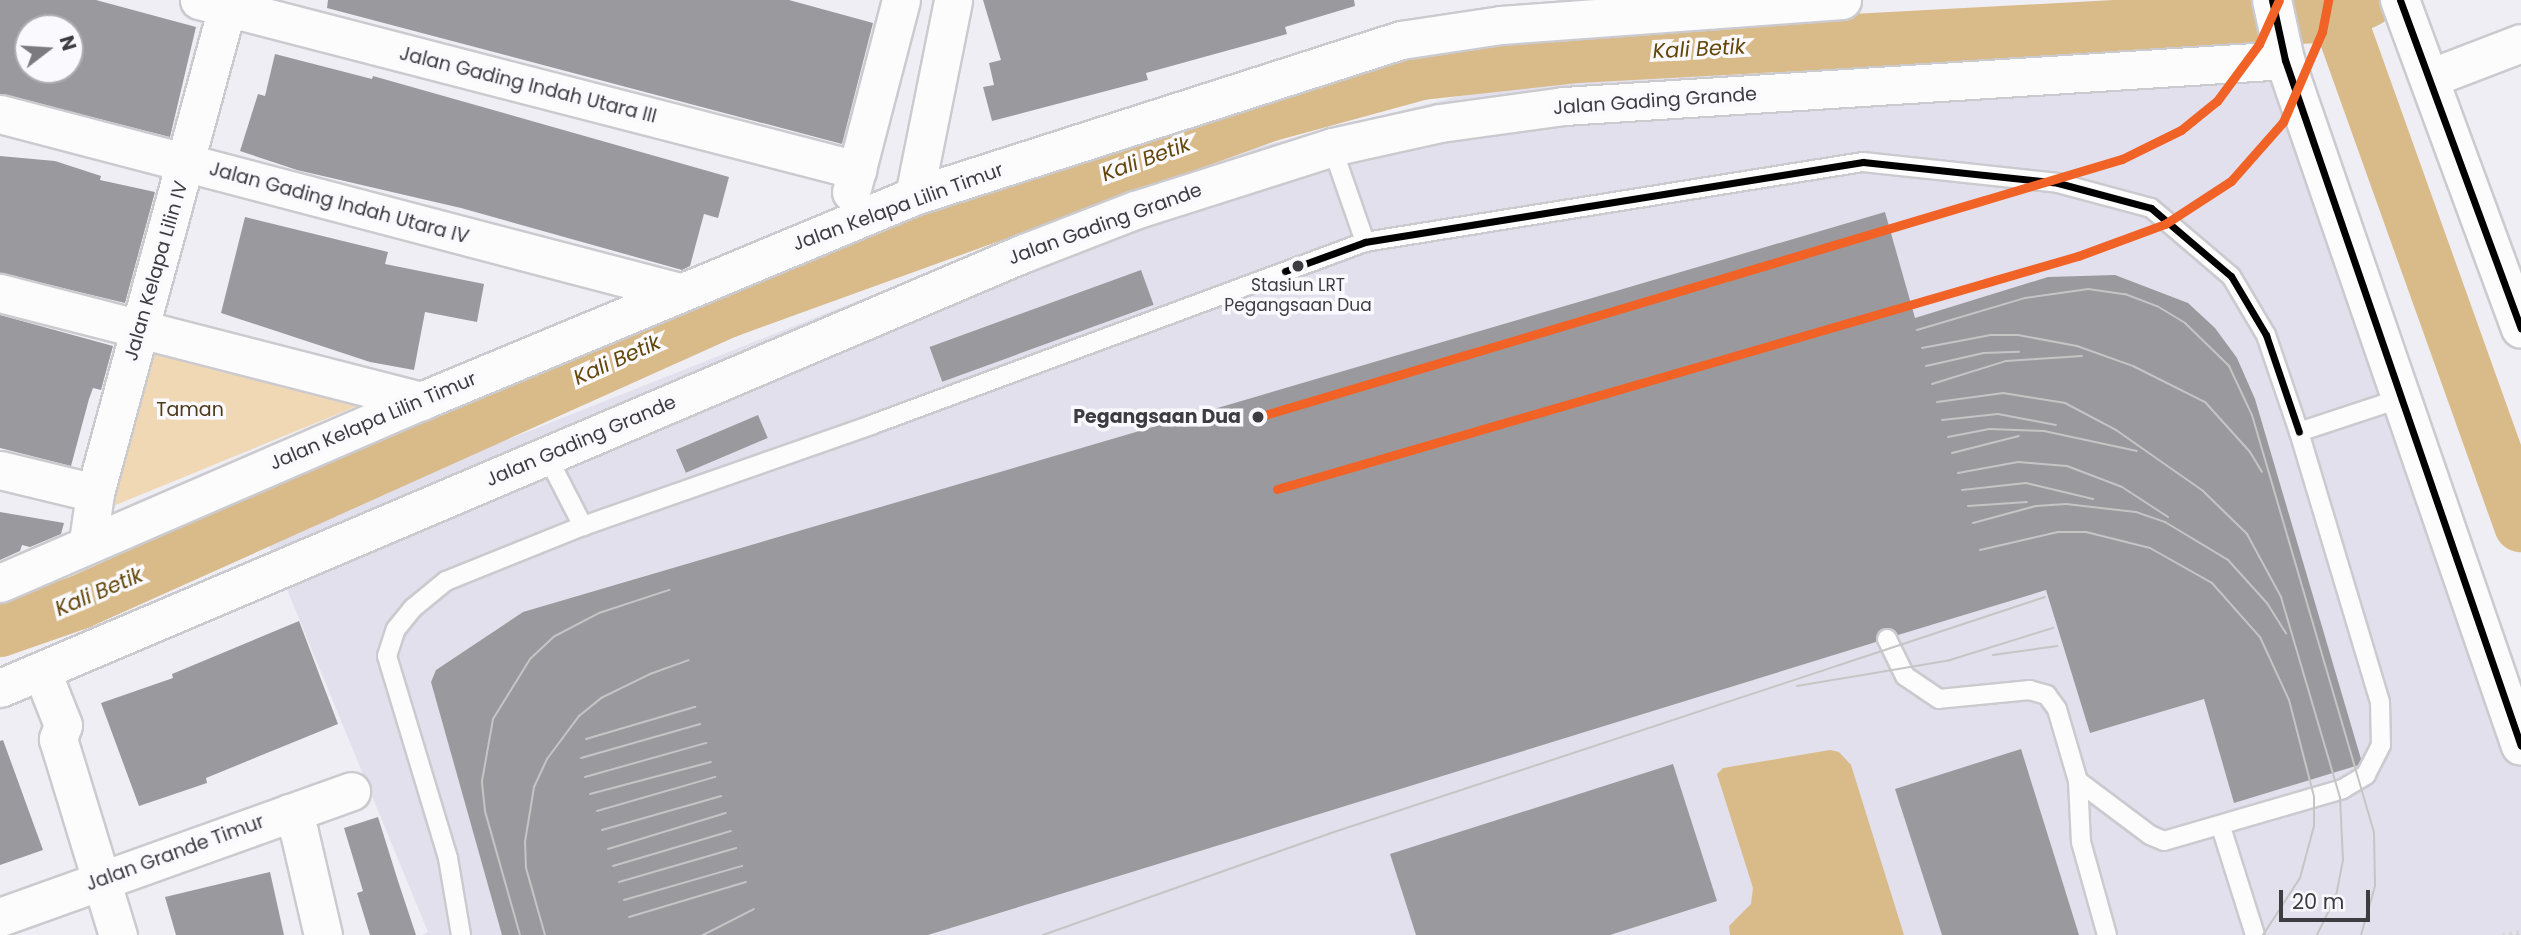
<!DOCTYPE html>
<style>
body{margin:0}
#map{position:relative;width:2521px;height:935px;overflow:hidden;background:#efeef4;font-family:Poppins,sans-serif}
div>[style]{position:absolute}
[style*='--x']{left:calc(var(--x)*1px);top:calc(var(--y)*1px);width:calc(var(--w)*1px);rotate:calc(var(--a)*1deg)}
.built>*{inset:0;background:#e1e0ec}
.green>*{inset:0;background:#f0d8b4}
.water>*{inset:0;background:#d9ba89}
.river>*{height:54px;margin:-27px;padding:0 27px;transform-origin:27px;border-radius:27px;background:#d9ba89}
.building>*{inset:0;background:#9a9a9e;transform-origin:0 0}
.path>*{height:4.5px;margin-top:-2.25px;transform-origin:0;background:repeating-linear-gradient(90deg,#d7d7d8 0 3.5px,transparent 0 7px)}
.roads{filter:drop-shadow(2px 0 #cbcacf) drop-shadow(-2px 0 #cbcacf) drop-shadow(0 2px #cbcacf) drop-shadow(0 -2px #cbcacf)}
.service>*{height:18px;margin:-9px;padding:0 9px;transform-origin:9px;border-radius:9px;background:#fdfcfd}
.minor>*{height:37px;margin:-18.5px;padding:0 18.5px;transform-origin:18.5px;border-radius:18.5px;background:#fdfcfd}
.tertiary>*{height:38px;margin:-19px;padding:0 19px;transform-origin:19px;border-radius:19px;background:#fdfcfd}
.tram>*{height:2px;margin:-1px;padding:0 1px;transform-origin:1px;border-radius:1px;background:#c5c5c6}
.bus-1>*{height:7px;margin:-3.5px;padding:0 3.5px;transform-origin:3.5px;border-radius:3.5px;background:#010101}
.rail-1>*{height:9px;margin:-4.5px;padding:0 4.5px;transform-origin:4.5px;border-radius:4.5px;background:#f16227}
.dots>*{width:19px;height:19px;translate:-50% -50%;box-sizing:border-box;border:4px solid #fafafe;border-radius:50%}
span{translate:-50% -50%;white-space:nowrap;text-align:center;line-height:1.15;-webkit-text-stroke:7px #fafafe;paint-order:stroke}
.bus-label{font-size:17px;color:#3d3c40}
.street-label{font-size:19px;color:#3d3c40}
.park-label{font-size:19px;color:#4b3918}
.stop-label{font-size:19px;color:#3d3c40;font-weight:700}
.right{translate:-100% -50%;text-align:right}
.water-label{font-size:21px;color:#634609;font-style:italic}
.north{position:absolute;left:14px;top:14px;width:70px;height:70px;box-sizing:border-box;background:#fafafe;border:2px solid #aeaeb2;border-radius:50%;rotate:73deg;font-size:19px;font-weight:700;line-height:28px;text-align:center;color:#3d3c40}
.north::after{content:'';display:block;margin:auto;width:24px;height:32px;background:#7b7a7f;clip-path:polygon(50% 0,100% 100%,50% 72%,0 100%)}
.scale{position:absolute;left:2279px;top:890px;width:91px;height:32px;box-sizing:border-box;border:4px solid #3d3c40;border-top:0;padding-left:9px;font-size:21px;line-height:24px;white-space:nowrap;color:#3d3c40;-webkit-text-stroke:5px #fafafe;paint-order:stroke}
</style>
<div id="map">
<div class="built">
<div style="clip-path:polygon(2284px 61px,2521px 747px,2521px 935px,422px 935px,428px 932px,265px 536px,1223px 156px,1475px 92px,1642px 76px)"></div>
</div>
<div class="green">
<div style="clip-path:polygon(147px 335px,372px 400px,106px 509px)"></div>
</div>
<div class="water">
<div style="clip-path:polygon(1830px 750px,1839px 752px,1851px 765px,1904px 935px,1730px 935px,1729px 926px,1751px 904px,1753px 888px,1717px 774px,1723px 768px)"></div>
</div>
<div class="river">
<div style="--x:2333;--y:0;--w:558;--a:70.3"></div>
<div style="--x:0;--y:630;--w:85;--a:-19.3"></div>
<div style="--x:80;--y:602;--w:709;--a:-24.22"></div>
<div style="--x:727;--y:311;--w:575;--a:-19.92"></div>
<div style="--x:1268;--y:115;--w:160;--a:-15.3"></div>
<div style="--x:1422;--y:73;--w:156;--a:-6.3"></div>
<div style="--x:1577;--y:56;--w:760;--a:-3.09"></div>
<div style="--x:2336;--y:15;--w:35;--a:-25"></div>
</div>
<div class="building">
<div style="clip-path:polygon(evenodd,0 0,96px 0,196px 27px,170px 137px,0 94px,0 0,28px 28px,70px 28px,70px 70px,28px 70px,28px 28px)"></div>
<div style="clip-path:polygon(328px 0,789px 0,873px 23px,842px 144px,327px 8px)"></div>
<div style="clip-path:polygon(983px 0,1354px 0,1355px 6px,1285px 27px,1287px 34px,1146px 73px,1148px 80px,992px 121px,983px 87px,994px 85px,989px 63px,1001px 60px)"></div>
<div style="clip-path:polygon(275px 54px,372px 79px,373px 76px,729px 177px,718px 218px,704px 214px,690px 266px,682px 270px,461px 208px,297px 170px,240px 151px,258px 94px,265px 96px)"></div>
<div style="clip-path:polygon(0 156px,55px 161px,101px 176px,100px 180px,155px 192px,125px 303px,0 273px)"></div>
<div style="clip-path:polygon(1885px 212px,1915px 318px,2048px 277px,2115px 275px,2188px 303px,2215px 328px,2237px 358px,2255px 399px,2361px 759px,2359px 765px,2234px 803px,2204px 699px,2090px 733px,2046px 590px,1898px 635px,1883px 629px,1876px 642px,928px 935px,502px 935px,431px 682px,436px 670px,523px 612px)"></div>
<div style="clip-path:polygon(245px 217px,388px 252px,385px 264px,484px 284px,477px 322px,425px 312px,414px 370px,370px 362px,221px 313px)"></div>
<div style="left:1141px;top:270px;width:37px;height:225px;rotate:70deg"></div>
<div style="clip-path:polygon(0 315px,113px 346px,101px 390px,93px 388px,89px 399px,71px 466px,0 448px)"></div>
<div style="left:758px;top:415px;width:25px;height:89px;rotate:67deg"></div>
<div style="clip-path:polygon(0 512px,64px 523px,61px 534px,30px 547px,22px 545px,20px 551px,0 560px)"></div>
<div style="clip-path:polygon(299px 621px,338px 724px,206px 778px,207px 783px,139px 806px,101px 703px,173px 678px,172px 674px)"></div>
<div style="clip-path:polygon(3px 740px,43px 850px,0 865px,0 741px)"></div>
<div style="clip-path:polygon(2021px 749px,2079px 935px,1942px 935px,1895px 789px)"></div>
<div style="clip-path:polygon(1673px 764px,1717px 901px,1610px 935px,1416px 935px,1390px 854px)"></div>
<div style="clip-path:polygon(378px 817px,398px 881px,416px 935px,370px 935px,357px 893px,363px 891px,344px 828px)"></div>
<div style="clip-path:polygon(270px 872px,284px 935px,176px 935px,165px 897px)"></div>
</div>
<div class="path">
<div style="--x:2502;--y:935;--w:19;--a:-9"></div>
</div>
<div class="roads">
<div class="service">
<div style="--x:1332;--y:147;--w:101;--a:70.8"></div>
<div style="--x:2299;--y:432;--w:105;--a:-18.3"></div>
<div style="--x:547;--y:456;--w:79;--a:62.8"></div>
<div style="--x:2078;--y:781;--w:61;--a:87.2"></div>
<div style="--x:2081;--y:842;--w:97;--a:74.4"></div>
<div style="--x:2221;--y:827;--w:113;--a:72.5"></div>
<div style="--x:461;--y:935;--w:78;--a:-99.6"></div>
<div style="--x:448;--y:858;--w:211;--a:-106.8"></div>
<div style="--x:387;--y:656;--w:28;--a:-72"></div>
<div style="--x:396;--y:629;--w:27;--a:-51"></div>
<div style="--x:413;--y:608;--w:43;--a:-39.3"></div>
<div style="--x:446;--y:581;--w:148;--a:-21.9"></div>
<div style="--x:583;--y:526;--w:305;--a:-19.3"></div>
<div style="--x:871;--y:425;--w:527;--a:-20.33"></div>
<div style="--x:1365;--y:242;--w:504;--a:-9.13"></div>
<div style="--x:1863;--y:162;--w:196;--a:6.1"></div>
<div style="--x:2058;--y:183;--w:96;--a:15"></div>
<div style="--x:2151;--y:208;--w:105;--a:40.4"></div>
<div style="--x:2231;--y:276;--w:69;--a:59.3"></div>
<div style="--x:2266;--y:335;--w:102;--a:71.2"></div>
<div style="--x:2299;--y:432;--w:282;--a:73.3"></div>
<div style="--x:2380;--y:702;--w:43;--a:88.7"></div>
<div style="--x:2381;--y:745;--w:34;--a:117"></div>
<div style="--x:2366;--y:775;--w:27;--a:149"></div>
<div style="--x:2343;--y:789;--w:186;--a:163.8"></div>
<div style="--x:2164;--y:841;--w:15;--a:-157"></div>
<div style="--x:2150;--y:835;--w:90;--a:-143.1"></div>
<div style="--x:2078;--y:781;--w:75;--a:-106.3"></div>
<div style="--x:2057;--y:709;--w:17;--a:-126"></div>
<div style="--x:2047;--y:695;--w:18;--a:-164"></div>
<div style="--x:2030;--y:690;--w:91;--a:174.4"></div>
<div style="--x:1939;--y:699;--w:41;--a:-145.9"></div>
<div style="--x:1905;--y:676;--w:41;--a:-115.9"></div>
</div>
<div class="minor">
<div style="--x:199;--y:0;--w:680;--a:14.49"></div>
<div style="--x:2430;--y:78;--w:97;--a:-21"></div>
<div style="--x:0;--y:114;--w:702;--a:14.69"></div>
<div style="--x:851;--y:192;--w:198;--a:-75.4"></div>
<div style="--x:914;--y:196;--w:200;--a:-78.7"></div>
<div style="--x:0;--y:293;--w:435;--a:14.4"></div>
<div style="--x:0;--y:470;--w:98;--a:13.6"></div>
<div style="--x:88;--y:542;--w:49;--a:-81.9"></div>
<div style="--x:95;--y:493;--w:511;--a:-74.79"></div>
<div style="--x:0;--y:583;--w:459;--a:-23.4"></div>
<div style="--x:421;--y:401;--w:534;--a:-22.58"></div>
<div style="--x:914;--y:196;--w:511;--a:-17.76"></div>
<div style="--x:1401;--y:40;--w:101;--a:-8.5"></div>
<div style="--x:1501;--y:25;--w:342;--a:-4.2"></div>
<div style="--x:42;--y:672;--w:57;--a:68.4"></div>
<div style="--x:63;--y:725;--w:15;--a:110"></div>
<div style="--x:58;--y:739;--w:205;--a:73"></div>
<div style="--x:0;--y:688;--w:1113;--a:-23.02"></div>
<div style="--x:1024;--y:253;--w:119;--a:-21.2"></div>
<div style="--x:1135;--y:210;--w:207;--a:-17.7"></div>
<div style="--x:1332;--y:147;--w:111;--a:-12.5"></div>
<div style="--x:1440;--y:123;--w:125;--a:-7.8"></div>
<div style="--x:1564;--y:106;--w:722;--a:-3.65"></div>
<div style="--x:289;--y:813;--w:21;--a:62"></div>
<div style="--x:299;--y:832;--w:106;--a:76.9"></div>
<div style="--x:0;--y:917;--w:373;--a:-19.7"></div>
</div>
<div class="tertiary">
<div style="--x:2272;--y:0;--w:61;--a:77.8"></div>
<div style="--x:2285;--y:60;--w:725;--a:71.02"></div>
<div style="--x:2400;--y:0;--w:350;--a:69.8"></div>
</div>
</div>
<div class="tram">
<div style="--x:1917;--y:330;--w:113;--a:-16.5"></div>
<div style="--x:2025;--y:298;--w:64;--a:-8.1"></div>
<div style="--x:2088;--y:289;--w:37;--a:8"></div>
<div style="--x:2125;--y:294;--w:34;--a:21"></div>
<div style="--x:2157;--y:306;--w:33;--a:31"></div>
<div style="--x:2185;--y:323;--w:62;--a:44.3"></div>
<div style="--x:2229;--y:366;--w:54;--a:64.9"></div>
<div style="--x:2252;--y:415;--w:435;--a:73.7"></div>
<div style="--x:2374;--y:833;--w:53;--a:88.9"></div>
<div style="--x:2375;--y:886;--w:51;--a:105.9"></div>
<div style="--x:1922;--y:348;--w:70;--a:-10.7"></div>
<div style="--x:1991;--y:335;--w:27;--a:0"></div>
<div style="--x:2018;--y:335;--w:60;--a:10.6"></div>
<div style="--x:2077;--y:346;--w:59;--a:19.7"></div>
<div style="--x:2133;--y:366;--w:80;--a:26.6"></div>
<div style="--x:2205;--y:402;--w:67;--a:48"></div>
<div style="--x:2250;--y:452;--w:23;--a:59"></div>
<div style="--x:1926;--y:366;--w:58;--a:-12.8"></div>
<div style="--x:1983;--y:353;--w:36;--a:-2"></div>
<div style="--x:1932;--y:384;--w:77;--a:-17.3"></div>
<div style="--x:2006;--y:361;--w:76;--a:-3.8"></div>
<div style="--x:1937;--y:402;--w:67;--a:-7.8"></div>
<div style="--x:2003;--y:393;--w:63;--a:9.2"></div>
<div style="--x:2065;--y:403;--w:58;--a:27.9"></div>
<div style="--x:2116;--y:430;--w:106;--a:35"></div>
<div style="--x:2203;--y:491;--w:62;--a:44.3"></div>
<div style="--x:2247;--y:534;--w:72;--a:61.6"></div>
<div style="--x:2281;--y:597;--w:209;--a:73.6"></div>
<div style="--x:2340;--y:797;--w:63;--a:87.3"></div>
<div style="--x:2343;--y:860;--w:37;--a:101"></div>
<div style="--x:2336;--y:896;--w:43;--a:116"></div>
<div style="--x:1942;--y:420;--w:56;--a:-6.1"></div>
<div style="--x:1998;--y:414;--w:59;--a:10.7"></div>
<div style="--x:1948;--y:437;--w:42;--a:-11"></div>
<div style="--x:1989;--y:429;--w:55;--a:2.1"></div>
<div style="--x:2044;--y:431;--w:95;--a:12.1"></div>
<div style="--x:1952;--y:453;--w:69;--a:-14.2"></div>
<div style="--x:1958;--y:473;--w:61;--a:-10.4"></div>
<div style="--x:2018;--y:462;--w:49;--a:4.7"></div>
<div style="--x:2067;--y:466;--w:59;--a:20.9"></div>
<div style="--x:2122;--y:487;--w:55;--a:33.1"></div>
<div style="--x:1962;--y:490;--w:64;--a:-6.2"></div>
<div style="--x:2026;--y:483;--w:69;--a:13.4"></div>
<div style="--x:1968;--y:506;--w:59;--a:-3.9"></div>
<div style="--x:1973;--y:523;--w:65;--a:-15.1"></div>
<div style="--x:2036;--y:506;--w:30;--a:-4"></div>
<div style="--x:2066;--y:504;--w:70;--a:6.5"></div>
<div style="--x:2136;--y:512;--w:31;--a:19"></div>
<div style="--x:2165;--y:522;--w:74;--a:31.1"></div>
<div style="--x:2228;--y:560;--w:58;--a:47.8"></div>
<div style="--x:2267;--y:603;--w:36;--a:58"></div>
<div style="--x:1980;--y:550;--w:80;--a:-13"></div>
<div style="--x:2058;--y:532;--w:28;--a:0"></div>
<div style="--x:2086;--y:532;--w:66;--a:14"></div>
<div style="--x:2150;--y:548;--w:71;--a:29.4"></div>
<div style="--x:2212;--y:583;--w:72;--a:48.4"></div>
<div style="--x:2260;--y:637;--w:69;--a:65.3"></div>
<div style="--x:2289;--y:700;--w:100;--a:75.5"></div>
<div style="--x:2314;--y:797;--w:29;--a:90"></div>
<div style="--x:2314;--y:826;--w:54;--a:105.1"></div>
<div style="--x:2300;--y:878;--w:68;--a:123"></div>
<div style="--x:1993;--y:655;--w:65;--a:-8"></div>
<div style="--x:1797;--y:686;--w:155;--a:-9.6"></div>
<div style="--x:1950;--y:660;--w:108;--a:-17.3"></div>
<div style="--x:586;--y:739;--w:114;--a:-16.4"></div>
<div style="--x:581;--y:758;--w:124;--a:-15.9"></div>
<div style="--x:585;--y:777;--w:126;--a:-15.7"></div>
<div style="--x:590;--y:794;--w:125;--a:-14.8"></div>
<div style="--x:597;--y:811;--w:123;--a:-16.1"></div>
<div style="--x:602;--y:830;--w:124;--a:-15.9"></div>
<div style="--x:608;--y:849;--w:123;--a:-17"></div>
<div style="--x:613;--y:866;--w:123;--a:-16.5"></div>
<div style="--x:619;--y:882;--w:122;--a:-16.2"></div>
<div style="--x:624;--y:900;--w:123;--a:-16.1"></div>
<div style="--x:629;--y:917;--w:122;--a:-16.7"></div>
<div style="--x:520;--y:935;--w:129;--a:-105.8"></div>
<div style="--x:485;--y:811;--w:30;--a:-96"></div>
<div style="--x:482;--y:781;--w:63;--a:-79.9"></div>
<div style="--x:493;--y:719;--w:70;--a:-58.3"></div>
<div style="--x:530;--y:659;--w:34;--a:-43"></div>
<div style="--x:555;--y:636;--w:50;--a:-27.6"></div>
<div style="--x:599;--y:613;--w:74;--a:-18.2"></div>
<div style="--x:545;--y:935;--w:70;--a:-105.8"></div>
<div style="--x:526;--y:868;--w:26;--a:-92"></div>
<div style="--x:525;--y:842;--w:56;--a:-80.7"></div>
<div style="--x:534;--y:787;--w:31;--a:-65"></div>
<div style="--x:547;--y:759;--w:54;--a:-53.3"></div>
<div style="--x:579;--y:716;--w:28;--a:-39"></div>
<div style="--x:601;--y:698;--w:55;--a:-26.1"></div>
<div style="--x:650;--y:674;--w:41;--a:-19.7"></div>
<div style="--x:703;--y:935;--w:57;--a:-27"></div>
<div style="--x:1043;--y:935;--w:302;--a:-19.5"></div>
<div style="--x:1328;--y:834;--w:755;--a:-18.29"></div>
</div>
<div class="bus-1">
<div style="--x:2272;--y:0;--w:61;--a:77.8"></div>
<div style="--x:2285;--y:60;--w:725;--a:71.02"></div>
<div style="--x:2400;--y:0;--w:350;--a:69.8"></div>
<div style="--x:1285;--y:271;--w:85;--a:-19.9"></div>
<div style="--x:1365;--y:242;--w:504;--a:-9.13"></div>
<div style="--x:1863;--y:162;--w:196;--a:6.1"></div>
<div style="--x:2058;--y:183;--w:96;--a:15"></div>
<div style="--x:2151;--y:208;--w:105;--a:40.4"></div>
<div style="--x:2231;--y:276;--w:69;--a:59.3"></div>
<div style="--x:2266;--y:335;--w:102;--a:71.2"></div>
</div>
<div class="rail-1">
<div style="--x:1258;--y:417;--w:902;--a:-16.63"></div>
<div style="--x:2122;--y:159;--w:66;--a:-26.2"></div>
<div style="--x:2181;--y:130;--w:46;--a:-38.9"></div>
<div style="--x:2217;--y:101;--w:71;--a:-53.6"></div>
<div style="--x:2259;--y:44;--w:48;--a:-65.6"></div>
<div style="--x:1277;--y:489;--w:834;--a:-16.22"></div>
<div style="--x:2078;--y:256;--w:93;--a:-20.2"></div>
<div style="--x:2165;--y:224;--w:79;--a:-33.1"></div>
<div style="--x:2231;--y:181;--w:79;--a:-48.6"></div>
<div style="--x:2283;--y:122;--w:98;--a:-66.6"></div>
<div style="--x:2322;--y:32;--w:33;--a:-79"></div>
</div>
<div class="dots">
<div style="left:1298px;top:266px;background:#3d3c40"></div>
<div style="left:1258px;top:417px;background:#3d3c40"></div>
</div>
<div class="bus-label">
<span style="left:1298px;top:296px">Stasiun LRT<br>Pegangsaan Dua</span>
</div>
<div class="street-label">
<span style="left:528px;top:85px;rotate:14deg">Jalan Gading Indah Utara III</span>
<span style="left:1655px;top:101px;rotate:-4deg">Jalan Gading Grande</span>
<span style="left:339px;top:203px;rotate:15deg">Jalan Gading Indah Utara IV</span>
<span style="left:898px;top:207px;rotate:-20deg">Jalan Kelapa Lilin Timur</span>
<span style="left:1105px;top:224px;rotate:-20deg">Jalan Gading Grande</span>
<span style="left:156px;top:271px;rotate:-74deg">Jalan Kelapa Lilin IV</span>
<span style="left:373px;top:421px;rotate:-23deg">Jalan Kelapa Lilin Timur</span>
<span style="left:581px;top:441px;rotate:-23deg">Jalan Gading Grande</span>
<span style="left:175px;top:853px;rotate:-20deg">Jalan Grande Timur</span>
</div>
<div class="park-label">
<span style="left:190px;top:410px">Taman</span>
</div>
<div class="stop-label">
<span class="right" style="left:1241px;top:417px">Pegangsaan Dua</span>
</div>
<div class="water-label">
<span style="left:1699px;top:49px;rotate:-3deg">Kali Betik</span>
<span style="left:1146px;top:159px;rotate:-20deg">Kali Betik</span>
<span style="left:617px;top:360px;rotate:-24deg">Kali Betik</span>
<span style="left:99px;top:592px;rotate:-23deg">Kali Betik</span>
</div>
<div class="north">N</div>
<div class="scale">20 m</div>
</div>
